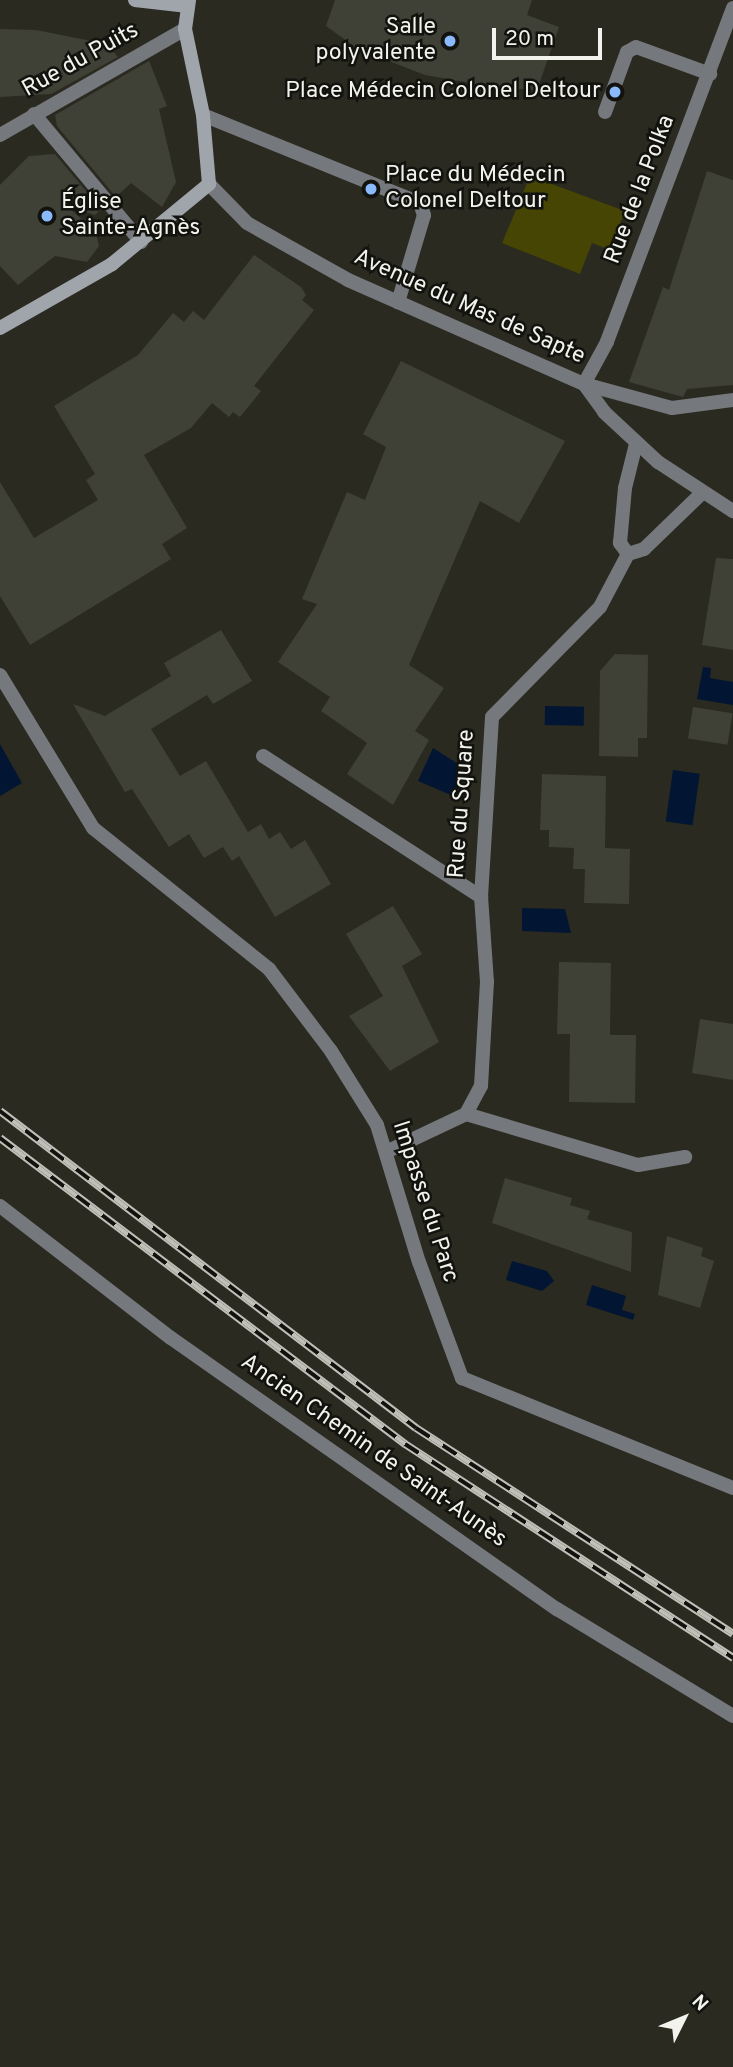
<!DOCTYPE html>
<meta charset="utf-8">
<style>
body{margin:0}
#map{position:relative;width:733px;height:2067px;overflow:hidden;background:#2a2a21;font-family:Overpass,sans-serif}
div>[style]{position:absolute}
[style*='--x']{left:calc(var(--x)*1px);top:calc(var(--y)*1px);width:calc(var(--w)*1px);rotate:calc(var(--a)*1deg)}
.green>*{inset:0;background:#464504}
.water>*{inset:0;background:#021532;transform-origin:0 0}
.building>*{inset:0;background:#3f4036;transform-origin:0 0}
.lane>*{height:14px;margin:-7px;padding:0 7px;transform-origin:7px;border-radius:7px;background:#75787c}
.street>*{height:14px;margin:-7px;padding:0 7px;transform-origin:7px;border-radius:7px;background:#75787c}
.secondary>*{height:14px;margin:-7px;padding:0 7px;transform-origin:7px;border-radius:7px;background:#a0a5ab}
.rail>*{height:8px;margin-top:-4px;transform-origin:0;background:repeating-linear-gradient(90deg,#12120e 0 16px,#c0c0b9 0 32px);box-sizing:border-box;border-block:2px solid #c0c0b9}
.dots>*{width:19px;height:19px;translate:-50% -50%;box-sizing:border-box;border:4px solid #12120e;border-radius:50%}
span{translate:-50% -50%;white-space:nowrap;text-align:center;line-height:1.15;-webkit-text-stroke:5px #12120e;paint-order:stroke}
.poi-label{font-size:23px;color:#f3f3ed}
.right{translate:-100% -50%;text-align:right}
.left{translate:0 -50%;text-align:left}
.street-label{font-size:23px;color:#f3f3ed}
.north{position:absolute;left:649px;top:1983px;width:70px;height:70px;-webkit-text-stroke:5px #12120e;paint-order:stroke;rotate:47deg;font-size:19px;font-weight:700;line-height:28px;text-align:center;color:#f3f3ed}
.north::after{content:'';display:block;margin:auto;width:24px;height:32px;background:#f3f3ed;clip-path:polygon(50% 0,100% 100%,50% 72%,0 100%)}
.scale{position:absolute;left:492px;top:28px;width:110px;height:32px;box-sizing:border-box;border:4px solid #f3f3ed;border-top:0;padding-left:9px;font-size:21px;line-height:24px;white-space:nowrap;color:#f3f3ed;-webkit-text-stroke:5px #12120e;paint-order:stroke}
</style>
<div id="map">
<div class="green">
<div style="clip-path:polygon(530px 176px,625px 211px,610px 250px,592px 243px,580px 274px,502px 243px)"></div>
</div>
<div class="water">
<div style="clip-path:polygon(703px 667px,711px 668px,710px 678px,733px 682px,733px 705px,697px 699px)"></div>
<div style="left:545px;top:706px;width:39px;height:19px;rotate:1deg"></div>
<div style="clip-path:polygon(0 744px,22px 783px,0 796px)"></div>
<div style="clip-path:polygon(433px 748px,458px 764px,458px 798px,418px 781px)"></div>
<div style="left:673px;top:770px;width:27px;height:52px;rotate:8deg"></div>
<div style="clip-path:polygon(522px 908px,565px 909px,571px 933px,522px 931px)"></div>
<div style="clip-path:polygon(512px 1261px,547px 1271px,554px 1281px,542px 1291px,506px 1280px)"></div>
<div style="clip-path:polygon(592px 1285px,626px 1296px,622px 1310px,635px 1314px,633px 1320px,586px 1305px)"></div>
</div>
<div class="building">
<div style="clip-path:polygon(335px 0,532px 0,527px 15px,559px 27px,537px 90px,500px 88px,425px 75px,358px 49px,326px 26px)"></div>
<div style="clip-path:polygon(0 29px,36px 30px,106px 44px,118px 57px,51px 94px,0 97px)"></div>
<div style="clip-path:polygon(149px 61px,167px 106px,159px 109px,176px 182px,162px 207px,131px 183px,116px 197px,57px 126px,55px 115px)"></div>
<div style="clip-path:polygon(55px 154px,101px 209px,95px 215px,65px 205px,95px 230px,99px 246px,87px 262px,55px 256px,18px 285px,0 266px,0 185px,29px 156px)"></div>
<div style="clip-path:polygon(707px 171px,733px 180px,733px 385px,687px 389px,683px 397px,629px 382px,663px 287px,669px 290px)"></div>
<div style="clip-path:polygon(254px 255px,301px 287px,306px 295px,302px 300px,314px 310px,254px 386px,261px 391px,240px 417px,233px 412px,229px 417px,212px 403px,191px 428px,144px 455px,187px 528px,162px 544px,171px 559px,30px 645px,0 596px,0 482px,34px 538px,98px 500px,86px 480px,95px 474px,54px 406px,138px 355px,173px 313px,184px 322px,193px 311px,204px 320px)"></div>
<div style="clip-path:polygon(401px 361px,565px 441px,519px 523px,480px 501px,409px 665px,444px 688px,415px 731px,429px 740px,393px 805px,347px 774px,367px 743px,321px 711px,330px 697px,278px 662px,317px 604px,302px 599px,347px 492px,365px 500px,386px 447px,363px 434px)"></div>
<div style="clip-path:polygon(716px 558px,733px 559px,733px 650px,702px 645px)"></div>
<div style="clip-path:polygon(221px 630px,252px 681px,213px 704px,207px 695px,151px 729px,180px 776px,206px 761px,248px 832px,261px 824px,269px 839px,280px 832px,291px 849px,305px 840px,331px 884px,275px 917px,239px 856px,232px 861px,223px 847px,204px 858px,189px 834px,169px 847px,132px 789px,125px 792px,73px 704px,105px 716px,171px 676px,164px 663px)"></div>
<div style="clip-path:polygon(615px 654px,648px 655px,647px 738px,638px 738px,638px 757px,599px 756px,600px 671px)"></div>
<div style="left:693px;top:707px;width:40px;height:32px;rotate:9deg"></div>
<div style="clip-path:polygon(542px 774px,606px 776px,605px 848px,630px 849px,629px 904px,584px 903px,585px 869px,573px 869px,574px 848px,549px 847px,549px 830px,540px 830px)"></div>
<div style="clip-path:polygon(393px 906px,422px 954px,402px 966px,439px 1042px,390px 1071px,349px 1016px,383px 996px,346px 934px)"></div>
<div style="clip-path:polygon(559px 962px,611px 963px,610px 1035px,636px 1035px,635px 1103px,569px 1102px,570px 1034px,557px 1034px)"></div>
<div style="clip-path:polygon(700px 1019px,733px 1024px,733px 1080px,692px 1073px)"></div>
<div style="clip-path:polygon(505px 1178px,572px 1198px,570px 1205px,590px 1211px,587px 1219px,632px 1232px,631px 1272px,492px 1223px)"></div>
<div style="clip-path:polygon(667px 1236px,703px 1248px,701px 1256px,714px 1261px,700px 1308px,658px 1295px)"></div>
</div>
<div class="lane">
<div style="--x:605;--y:112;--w:64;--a:-69.9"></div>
<div style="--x:627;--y:52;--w:10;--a:-29"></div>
<div style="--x:636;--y:47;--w:79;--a:20"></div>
<div style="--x:203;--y:115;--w:234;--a:22.1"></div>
<div style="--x:420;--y:203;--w:13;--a:72"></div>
<div style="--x:424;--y:215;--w:91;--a:106.6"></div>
</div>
<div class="street">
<div style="--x:733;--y:8;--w:357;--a:110.7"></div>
<div style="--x:607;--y:342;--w:48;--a:118.7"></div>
<div style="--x:584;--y:384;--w:91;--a:15.3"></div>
<div style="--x:672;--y:408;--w:62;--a:-7.5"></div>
<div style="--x:34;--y:114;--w:167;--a:50.1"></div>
<div style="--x:0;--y:135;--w:213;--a:-29.8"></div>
<div style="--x:209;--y:184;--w:54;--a:45.7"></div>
<div style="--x:247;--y:223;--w:116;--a:29.4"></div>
<div style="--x:348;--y:280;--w:258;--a:23.8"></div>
<div style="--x:584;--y:384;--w:34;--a:54"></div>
<div style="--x:604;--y:412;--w:74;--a:42.8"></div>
<div style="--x:658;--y:462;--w:90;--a:33.2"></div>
<div style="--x:628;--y:554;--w:14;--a:-126"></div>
<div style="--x:620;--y:543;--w:55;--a:-84.8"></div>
<div style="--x:625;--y:488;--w:45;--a:-76"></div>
<div style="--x:0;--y:675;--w:179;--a:58.7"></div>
<div style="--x:93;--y:828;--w:226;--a:38.7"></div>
<div style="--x:269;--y:969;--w:103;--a:52.9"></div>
<div style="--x:331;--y:1051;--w:87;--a:58.1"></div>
<div style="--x:377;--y:1125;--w:143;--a:73"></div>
<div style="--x:419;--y:1262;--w:124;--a:69.7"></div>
<div style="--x:462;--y:1378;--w:292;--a:22.1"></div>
<div style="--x:263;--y:756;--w:260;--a:32.9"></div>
<div style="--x:466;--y:1114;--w:179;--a:16.5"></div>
<div style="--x:638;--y:1165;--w:48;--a:-9.7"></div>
<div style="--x:386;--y:1152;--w:89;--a:-25.4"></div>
<div style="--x:466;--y:1114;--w:32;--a:-62"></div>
<div style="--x:481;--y:1086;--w:104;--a:-86.7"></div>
<div style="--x:487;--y:982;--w:85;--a:-94"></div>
<div style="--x:481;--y:897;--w:180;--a:-86.5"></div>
<div style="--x:492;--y:717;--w:154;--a:-45.5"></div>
<div style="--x:600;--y:607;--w:60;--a:-62.2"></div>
<div style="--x:628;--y:554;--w:17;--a:-17"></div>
<div style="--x:644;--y:549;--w:79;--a:-44"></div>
<div style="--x:0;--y:1206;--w:216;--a:37.7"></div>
<div style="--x:171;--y:1338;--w:472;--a:35.1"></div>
<div style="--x:557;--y:1609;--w:206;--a:31.3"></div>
</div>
<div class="secondary">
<div style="--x:135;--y:0;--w:53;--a:6.5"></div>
<div style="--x:0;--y:328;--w:129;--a:-29.7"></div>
<div style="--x:112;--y:264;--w:126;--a:-39.5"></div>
<div style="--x:209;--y:184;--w:69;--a:-95"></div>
<div style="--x:203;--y:115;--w:88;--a:-101.8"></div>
<div style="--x:185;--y:29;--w:29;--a:-82"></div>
</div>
<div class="rail">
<div style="--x:0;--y:1111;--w:523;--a:37.31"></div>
<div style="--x:416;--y:1428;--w:378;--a:33"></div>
<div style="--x:0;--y:1138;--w:508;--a:37.07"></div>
<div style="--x:405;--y:1444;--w:392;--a:33.1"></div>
</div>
<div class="dots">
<div style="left:450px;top:41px;background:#8abafc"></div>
<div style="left:615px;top:92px;background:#8abafc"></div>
<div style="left:371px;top:189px;background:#8abafc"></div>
<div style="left:47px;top:216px;background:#8abafc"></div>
</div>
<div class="poi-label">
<span class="right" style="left:436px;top:41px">Salle<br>polyvalente</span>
<span class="right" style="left:601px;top:92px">Place Médecin Colonel Deltour</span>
<span class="left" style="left:385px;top:189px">Place du Médecin<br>Colonel Deltour</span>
<span class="left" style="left:61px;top:216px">Église<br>Sainte-Agnès</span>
</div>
<div class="street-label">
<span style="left:81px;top:61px;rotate:-29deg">Rue du Puits</span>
<span style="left:641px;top:190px;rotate:-69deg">Rue de la Polka</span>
<span style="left:469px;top:308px;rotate:24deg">Avenue du Mas de Sapte</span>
<span style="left:463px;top:804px;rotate:-86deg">Rue du Square</span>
<span style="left:424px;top:1202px;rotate:72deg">Impasse du Parc</span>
<span style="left:373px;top:1452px;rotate:35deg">Ancien Chemin de Saint-Aunès</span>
</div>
<div class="north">N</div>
<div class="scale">20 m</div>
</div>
